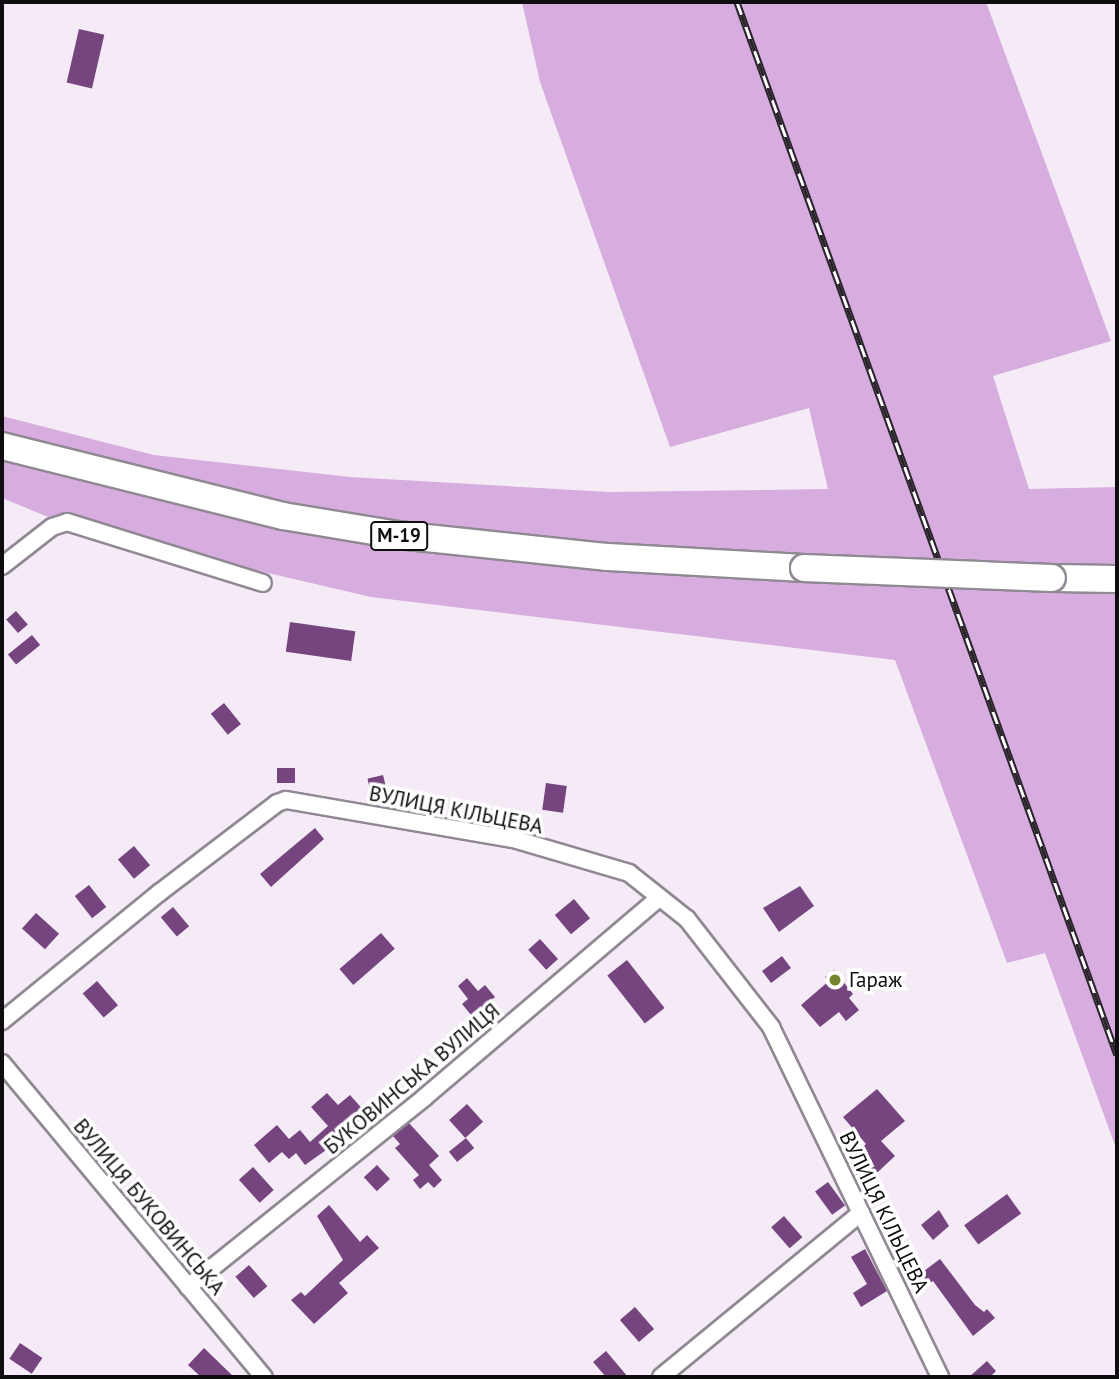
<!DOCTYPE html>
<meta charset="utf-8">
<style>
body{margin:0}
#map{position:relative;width:1119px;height:1379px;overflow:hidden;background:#f5ebf6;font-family:"PT Sans",sans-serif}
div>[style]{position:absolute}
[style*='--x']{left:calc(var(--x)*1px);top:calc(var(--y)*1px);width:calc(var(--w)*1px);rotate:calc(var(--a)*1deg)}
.green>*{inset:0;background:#d6adde}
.building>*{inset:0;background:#764580;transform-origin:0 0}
.roads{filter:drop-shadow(2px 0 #908892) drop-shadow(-2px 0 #908892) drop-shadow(0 2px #908892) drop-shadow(0 -2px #908892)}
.minor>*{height:16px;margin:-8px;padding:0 8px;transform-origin:8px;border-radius:8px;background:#fff}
.trunk>*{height:26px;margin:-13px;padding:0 13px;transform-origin:13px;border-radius:13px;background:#fff}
.rail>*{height:7px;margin-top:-3.5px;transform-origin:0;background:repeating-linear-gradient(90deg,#fff 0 13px,#282429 0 26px);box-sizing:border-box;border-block:2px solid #282429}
.bridges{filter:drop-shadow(2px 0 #908892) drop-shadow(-2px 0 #908892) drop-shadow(0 2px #908892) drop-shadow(0 -2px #908892)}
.trunk-bridge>*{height:26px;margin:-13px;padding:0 13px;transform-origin:13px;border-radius:13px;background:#fff}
.dots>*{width:19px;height:19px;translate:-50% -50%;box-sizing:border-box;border:4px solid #fff;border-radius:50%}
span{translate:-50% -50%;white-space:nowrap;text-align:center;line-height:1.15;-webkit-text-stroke:7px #fff;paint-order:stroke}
.shield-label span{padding:2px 5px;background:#fff;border:2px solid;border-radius:5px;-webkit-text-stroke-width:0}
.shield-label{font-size:19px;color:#100d11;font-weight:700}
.street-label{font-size:21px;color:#100d11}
.poi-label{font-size:21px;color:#100d11}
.left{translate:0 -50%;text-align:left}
.frame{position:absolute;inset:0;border:4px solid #100d11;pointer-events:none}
</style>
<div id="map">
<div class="green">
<div style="clip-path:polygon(522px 2px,986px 2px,1111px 341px,993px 376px,1029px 489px,1117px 487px,1117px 1151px,1045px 953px,1007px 963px,895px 660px,371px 597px,75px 528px,2px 498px,2px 416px,154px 455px,350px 477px,609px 492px,828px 489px,809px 408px,670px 447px,540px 82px)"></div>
</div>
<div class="building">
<div style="left:79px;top:29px;width:26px;height:55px;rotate:13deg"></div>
<div style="left:16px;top:611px;width:18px;height:13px;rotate:49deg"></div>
<div style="left:290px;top:622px;width:66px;height:30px;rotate:8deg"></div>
<div style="left:32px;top:635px;width:13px;height:31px;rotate:51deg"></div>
<div style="left:224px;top:703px;width:27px;height:17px;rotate:51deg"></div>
<div style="left:277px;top:768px;width:18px;height:15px"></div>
<div style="left:383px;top:775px;width:21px;height:16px;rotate:76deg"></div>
<div style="left:546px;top:783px;width:21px;height:27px;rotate:8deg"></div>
<div style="clip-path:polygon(315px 828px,324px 839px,271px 887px,260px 874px)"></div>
<div style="left:134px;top:846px;width:25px;height:21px;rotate:50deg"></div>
<div style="left:89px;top:885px;width:28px;height:18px;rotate:52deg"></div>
<div style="clip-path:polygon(800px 886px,814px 906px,779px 932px,763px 908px)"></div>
<div style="left:574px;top:899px;width:25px;height:25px;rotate:50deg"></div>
<div style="left:173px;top:907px;width:25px;height:16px;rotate:50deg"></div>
<div style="left:36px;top:913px;width:31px;height:21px;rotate:42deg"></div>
<div style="left:381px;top:933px;width:21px;height:55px;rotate:49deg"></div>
<div style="left:540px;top:939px;width:27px;height:16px;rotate:48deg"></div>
<div style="left:782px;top:956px;width:15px;height:25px;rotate:53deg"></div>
<div style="left:627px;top:960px;width:61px;height:25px;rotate:52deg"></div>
<div style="clip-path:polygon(834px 970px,853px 994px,849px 998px,859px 1010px,846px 1021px,839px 1012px,820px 1027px,801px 1005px,829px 981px,825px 977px)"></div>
<div style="clip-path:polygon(467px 978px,478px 991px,485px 985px,495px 997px,472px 1016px,462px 1004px,468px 999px,458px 986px)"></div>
<div style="left:97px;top:981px;width:32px;height:19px;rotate:49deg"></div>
<div style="clip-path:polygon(877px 1089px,905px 1121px,881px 1141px,895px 1156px,865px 1184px,856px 1174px,865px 1165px,855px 1154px,866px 1144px,843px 1117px)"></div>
<div style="clip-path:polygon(327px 1093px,338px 1105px,350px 1095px,366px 1113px,343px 1138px,305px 1165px,296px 1153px,289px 1159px,282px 1152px,269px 1163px,254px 1145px,277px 1125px,289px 1139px,300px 1130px,310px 1142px,328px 1126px,311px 1107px)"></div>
<div style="left:467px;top:1104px;width:24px;height:24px;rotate:48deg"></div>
<div style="clip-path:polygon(409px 1123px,439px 1156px,429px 1165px,442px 1180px,434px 1188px,428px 1182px,420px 1189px,413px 1180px,419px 1175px,395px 1148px,400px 1144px,393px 1136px)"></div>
<div style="left:466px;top:1138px;width:13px;height:22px;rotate:51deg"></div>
<div style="left:377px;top:1165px;width:19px;height:18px;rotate:47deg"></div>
<div style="left:253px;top:1167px;width:31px;height:19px;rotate:48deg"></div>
<div style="left:828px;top:1182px;width:29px;height:16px;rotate:54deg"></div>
<div style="left:1007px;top:1194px;width:24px;height:53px;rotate:54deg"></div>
<div style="clip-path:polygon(329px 1205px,360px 1242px,367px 1235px,379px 1248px,339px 1283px,348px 1293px,314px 1324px,291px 1300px,301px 1292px,305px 1296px,343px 1260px,317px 1216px)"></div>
<div style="clip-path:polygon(939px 1210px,949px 1226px,933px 1240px,921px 1225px)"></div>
<div style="left:784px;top:1216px;width:28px;height:17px;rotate:49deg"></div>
<div style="clip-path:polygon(865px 1249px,887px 1291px,861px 1307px,853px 1293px,867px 1284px,851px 1257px)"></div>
<div style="clip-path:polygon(940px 1259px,975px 1305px,984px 1312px,987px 1309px,995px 1318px,973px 1336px,933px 1281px,920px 1290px,912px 1280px)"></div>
<div style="left:249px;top:1265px;width:28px;height:18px;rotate:49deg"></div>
<div style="left:635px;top:1307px;width:29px;height:20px;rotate:49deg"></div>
<div style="left:20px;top:1343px;width:27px;height:19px;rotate:34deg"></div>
<div style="clip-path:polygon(204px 1348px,234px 1377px,201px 1377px,188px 1365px)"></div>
<div style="clip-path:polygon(606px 1351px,628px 1377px,606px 1377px,593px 1362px)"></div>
<div style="clip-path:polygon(987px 1361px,996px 1371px,990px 1377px,969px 1377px)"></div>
</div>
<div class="roads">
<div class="minor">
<div style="--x:2;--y:566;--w:63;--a:-38"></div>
<div style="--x:52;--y:527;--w:16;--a:-18"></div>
<div style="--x:67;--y:522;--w:205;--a:17.3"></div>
<div style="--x:2;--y:1021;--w:203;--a:-39.2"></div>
<div style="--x:159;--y:893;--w:148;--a:-37.3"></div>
<div style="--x:277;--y:803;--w:9;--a:-18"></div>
<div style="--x:286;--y:800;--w:234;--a:9.8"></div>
<div style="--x:517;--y:840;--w:117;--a:16.4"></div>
<div style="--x:629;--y:873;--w:74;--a:38.4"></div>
<div style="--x:687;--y:919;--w:137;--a:52.1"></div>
<div style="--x:771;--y:1027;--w:389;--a:64.2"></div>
<div style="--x:2;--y:1063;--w:409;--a:50.2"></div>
<div style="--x:188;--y:1287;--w:304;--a:-38.7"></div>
<div style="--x:425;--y:1097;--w:307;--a:-40.4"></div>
<div style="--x:661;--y:1377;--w:259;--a:-39.4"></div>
</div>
<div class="trunk">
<div style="--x:2;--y:446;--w:290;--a:14"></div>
<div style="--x:283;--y:516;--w:117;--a:9.4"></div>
<div style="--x:398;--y:535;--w:211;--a:6"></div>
<div style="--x:608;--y:557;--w:196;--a:3.2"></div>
<div style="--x:1052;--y:578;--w:65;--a:0.9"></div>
</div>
</div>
<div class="rail">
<div style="--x:737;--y:2;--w:1119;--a:70.16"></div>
</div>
<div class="bridges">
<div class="trunk-bridge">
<div style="--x:804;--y:568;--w:248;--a:2.3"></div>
</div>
</div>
<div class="dots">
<div style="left:835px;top:980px;background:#75822f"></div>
</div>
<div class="shield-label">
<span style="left:399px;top:536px">М-19</span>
</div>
<div class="street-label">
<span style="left:456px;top:810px;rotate:11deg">ВУЛИЦЯ КІЛЬЦЕВА</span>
<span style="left:412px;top:1079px;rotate:-40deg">БУКОВИНСЬКА ВУЛИЦЯ</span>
<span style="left:149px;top:1207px;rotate:50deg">ВУЛИЦЯ БУКОВИНСЬКА</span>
<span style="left:884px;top:1212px;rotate:64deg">ВУЛИЦЯ КІЛЬЦЕВА</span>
</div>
<div class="poi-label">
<span class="left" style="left:849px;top:980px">Гараж</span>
</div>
<div class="frame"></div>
</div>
